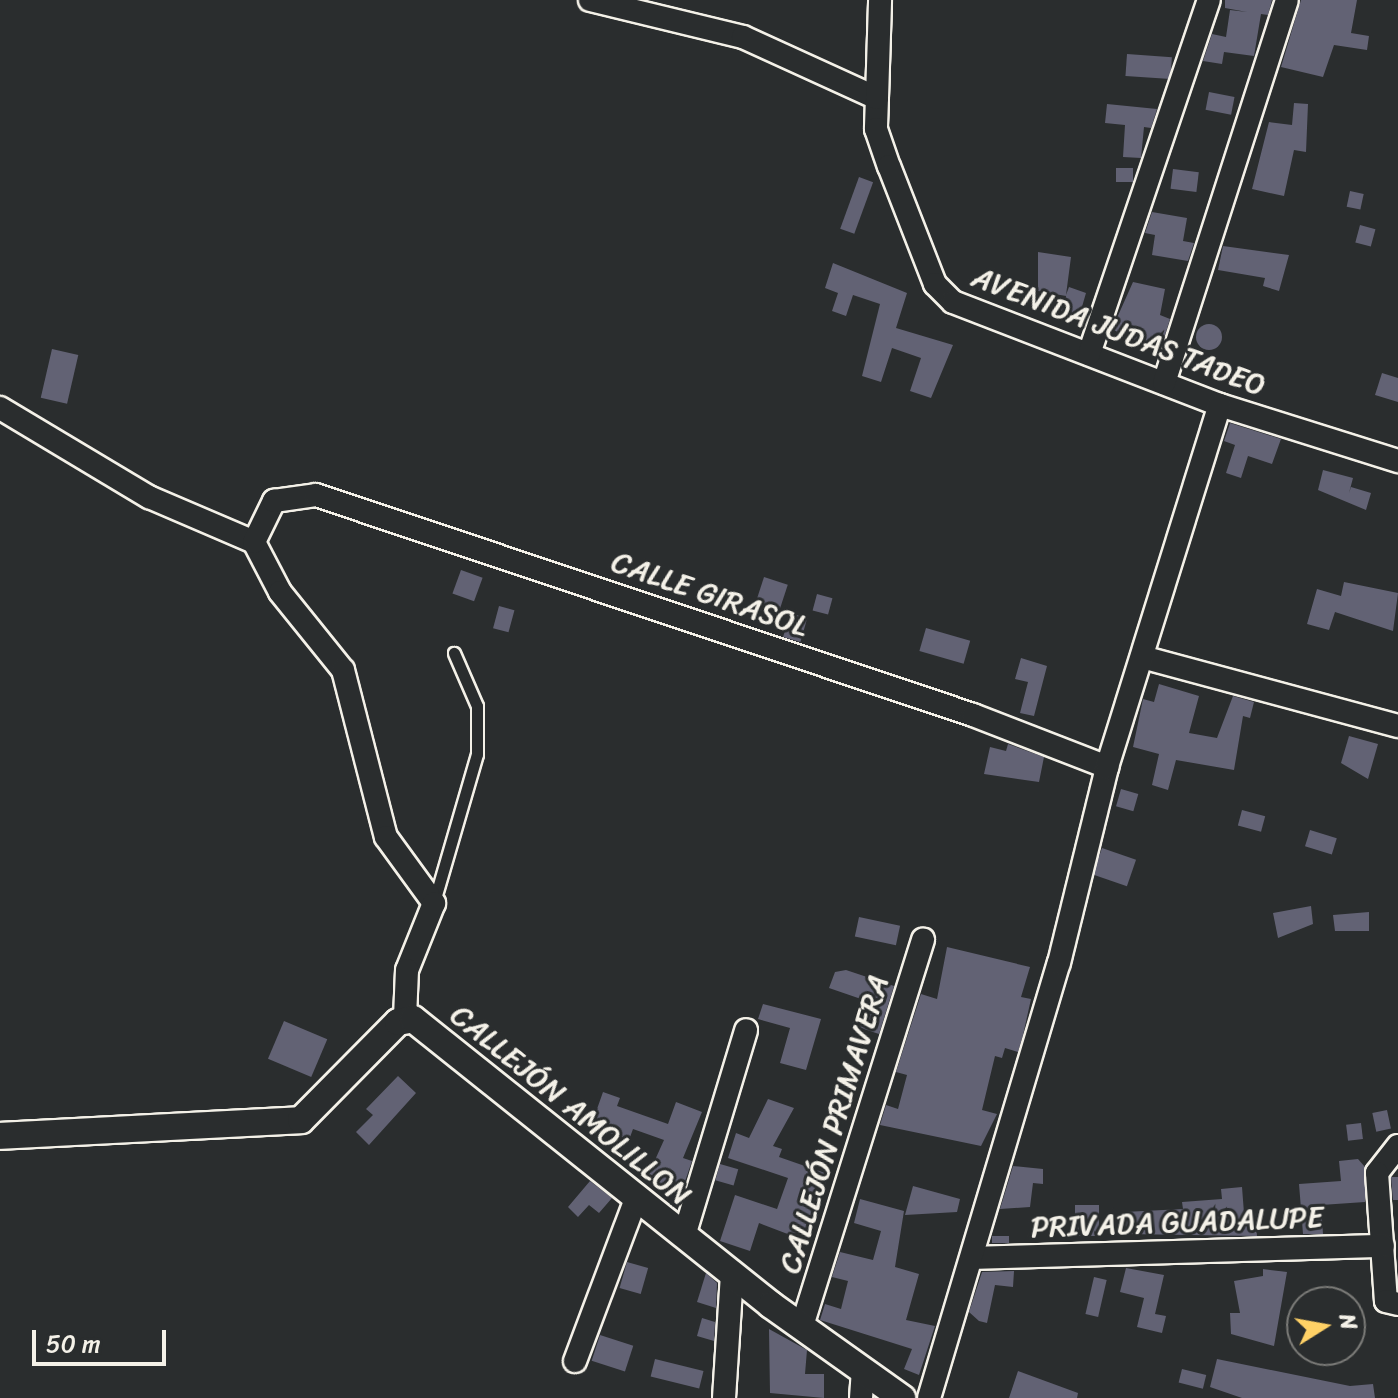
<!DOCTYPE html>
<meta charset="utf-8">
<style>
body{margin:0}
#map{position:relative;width:1398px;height:1398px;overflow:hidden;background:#2a2d2e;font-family:Sriracha,sans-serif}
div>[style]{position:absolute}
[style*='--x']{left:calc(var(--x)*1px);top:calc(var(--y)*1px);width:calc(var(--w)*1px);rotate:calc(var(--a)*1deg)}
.building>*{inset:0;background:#626274;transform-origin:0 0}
.round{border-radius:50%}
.roads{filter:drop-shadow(2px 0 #f4f1e8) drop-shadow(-2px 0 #f4f1e8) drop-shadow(0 2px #f4f1e8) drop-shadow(0 -2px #f4f1e8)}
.service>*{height:11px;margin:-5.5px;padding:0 5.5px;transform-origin:5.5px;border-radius:5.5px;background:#2a2d2e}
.minor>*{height:22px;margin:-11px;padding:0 11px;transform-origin:11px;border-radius:11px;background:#2a2d2e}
.tertiary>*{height:26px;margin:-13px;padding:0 13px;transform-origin:13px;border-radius:13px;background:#2a2d2e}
span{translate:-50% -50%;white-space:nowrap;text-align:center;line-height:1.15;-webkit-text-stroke:6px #2a2d2e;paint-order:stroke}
.street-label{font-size:30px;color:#f4f1e8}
.north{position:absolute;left:1286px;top:1286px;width:80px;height:80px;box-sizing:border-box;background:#2a2d2e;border:2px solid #7b7b78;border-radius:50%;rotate:79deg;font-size:22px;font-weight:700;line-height:32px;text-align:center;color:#f4f1e8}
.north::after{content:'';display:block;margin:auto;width:28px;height:36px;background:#ffd166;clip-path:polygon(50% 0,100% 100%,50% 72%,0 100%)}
.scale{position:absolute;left:32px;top:1330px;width:134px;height:36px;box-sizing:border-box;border:4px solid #f4f1e8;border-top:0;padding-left:10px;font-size:24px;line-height:28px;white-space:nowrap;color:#f4f1e8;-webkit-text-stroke:6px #2a2d2e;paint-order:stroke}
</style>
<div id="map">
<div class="building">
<div style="clip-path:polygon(1225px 0,1272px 0,1268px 15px,1261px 14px,1254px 56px,1224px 52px,1222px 64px,1203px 61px,1212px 34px,1226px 37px,1230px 10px,1247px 12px,1225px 8px)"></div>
<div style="clip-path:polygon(1301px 0,1357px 0,1351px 33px,1369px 36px,1367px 50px,1334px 45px,1323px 77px,1281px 67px)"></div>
<div style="left:1127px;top:54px;width:45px;height:22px;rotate:4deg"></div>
<div style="left:1209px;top:92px;width:26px;height:18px;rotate:11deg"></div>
<div style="clip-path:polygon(1294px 103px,1308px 104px,1306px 152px,1294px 150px,1284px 196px,1252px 189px,1269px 122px,1292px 125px)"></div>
<div style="clip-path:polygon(1107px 104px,1157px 109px,1151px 128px,1144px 127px,1141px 158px,1123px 157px,1125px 125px,1105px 123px)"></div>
<div style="left:1116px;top:168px;width:17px;height:14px"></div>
<div style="left:1173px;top:169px;width:26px;height:20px;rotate:7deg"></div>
<div style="left:859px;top:177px;width:15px;height:55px;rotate:20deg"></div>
<div style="left:1350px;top:191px;width:14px;height:16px;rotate:12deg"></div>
<div style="clip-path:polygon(1152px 212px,1187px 218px,1183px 241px,1194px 243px,1188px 261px,1152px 255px,1155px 235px,1145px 233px)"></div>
<div style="left:1360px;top:225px;width:16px;height:18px;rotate:15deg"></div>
<div style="clip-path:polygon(1223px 246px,1289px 255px,1279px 291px,1263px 286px,1265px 278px,1218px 270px)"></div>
<div style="clip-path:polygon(1038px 252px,1071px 257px,1066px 295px,1069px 287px,1086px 293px,1079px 317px,1061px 311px,1066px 296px,1038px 291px)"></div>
<div style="clip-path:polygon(833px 263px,907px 293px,896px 328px,953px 345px,931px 398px,910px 391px,921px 358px,892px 348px,881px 382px,862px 376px,880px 304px,853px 295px,846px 316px,832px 311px,838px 293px,825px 288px)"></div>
<div style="clip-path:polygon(1133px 282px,1165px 289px,1160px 315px,1170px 319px,1159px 354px,1112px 329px)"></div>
<div class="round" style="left:1196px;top:324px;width:26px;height:26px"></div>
<div style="left:52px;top:349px;width:27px;height:50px;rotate:13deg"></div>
<div style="clip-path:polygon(1382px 373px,1398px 378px,1398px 402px,1375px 395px)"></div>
<div style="clip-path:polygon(1230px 423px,1281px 439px,1272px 464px,1248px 456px,1241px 478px,1226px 473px,1235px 445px,1224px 441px)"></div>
<div style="clip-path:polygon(1323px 470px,1353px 478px,1349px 493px,1351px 487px,1371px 493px,1366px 510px,1318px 490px)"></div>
<div style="left:461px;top:570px;width:23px;height:25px;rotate:20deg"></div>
<div style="left:764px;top:577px;width:25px;height:33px;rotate:18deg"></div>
<div style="clip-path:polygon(1344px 582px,1398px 593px,1393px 631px,1335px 612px,1329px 630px,1307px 624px,1317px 589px,1341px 596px)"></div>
<div style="left:817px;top:594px;width:16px;height:17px;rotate:15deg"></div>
<div style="left:499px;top:606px;width:16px;height:23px;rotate:15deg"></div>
<div style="left:790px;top:613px;width:18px;height:25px;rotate:16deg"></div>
<div style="left:926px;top:628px;width:46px;height:24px;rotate:16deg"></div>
<div style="clip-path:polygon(1021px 658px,1047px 666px,1034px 716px,1020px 713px,1028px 682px,1015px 679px)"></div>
<div style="clip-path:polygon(1159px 684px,1199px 696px,1189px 733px,1217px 738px,1233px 696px,1254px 702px,1250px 718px,1243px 716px,1234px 770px,1176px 760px,1168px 790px,1152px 785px,1159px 754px,1133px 747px,1143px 699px,1154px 702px)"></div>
<div style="clip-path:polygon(1349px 736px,1378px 744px,1368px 779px,1341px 763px)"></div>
<div style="clip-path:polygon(1008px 744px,1044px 757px,1039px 782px,984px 774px,990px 747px,1006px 751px)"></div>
<div style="left:1121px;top:789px;width:18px;height:18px;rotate:16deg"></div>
<div style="left:1242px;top:810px;width:24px;height:16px;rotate:15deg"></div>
<div style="left:1310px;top:830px;width:28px;height:17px;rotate:17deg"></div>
<div style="left:1102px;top:848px;width:36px;height:28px;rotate:19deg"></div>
<div style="clip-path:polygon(1311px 906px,1313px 924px,1278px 938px,1273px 913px)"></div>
<div style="clip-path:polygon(1369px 912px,1369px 931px,1335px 931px,1333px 915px)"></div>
<div style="left:859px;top:917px;width:42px;height:20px;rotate:12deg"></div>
<div style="clip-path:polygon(947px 947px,1030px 967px,1021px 997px,1031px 999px,1023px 1035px,1018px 1052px,1005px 1048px,1002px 1058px,995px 1056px,982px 1110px,997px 1114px,981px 1146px,880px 1125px,886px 1105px,898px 1109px,907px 1075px,896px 1072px,921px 994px,937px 999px)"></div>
<div style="clip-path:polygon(846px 970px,894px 986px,879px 1034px,852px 1025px,861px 999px,829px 988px,835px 972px)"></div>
<div style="clip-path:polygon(763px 1004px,821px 1019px,806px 1070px,780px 1063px,790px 1028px,758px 1019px)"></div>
<div style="left:284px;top:1021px;width:47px;height:41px;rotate:23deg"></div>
<div style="clip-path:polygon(398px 1076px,416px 1093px,369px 1145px,356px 1132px,373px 1115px,366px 1109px)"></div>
<div style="clip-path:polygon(603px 1092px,620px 1098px,617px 1106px,668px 1124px,676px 1102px,702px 1112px,683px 1158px,692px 1161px,680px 1196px,646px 1180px,664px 1140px,633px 1129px,629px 1140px,591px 1126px)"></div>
<div style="clip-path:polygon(768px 1099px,794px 1108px,773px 1146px,782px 1149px,779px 1157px,825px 1173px,826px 1183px,806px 1241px,759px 1223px,750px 1251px,720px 1241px,735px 1195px,777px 1209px,788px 1178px,728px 1158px,736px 1133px,749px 1138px)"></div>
<div style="left:1387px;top:1110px;width:19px;height:15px;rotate:78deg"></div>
<div style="left:1361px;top:1123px;width:16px;height:15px;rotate:83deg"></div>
<div style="clip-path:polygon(1358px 1159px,1365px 1167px,1365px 1202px,1321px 1205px,1323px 1234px,1303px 1234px,1299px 1184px,1341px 1181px,1339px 1161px)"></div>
<div style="left:720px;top:1164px;width:19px;height:17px;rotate:16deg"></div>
<div style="clip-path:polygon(1013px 1166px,1043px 1169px,1043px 1184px,1033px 1183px,1030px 1207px,1000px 1209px)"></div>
<div style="clip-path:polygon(1391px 1177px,1398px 1177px,1398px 1200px,1393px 1200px)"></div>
<div style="clip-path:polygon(590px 1181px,612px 1198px,599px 1213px,589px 1205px,578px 1217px,568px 1207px)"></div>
<div style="clip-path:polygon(913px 1186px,960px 1199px,957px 1212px,905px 1215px)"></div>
<div style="clip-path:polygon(1242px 1187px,1244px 1213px,1255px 1212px,1257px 1236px,1125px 1234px,1124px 1212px,1183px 1209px,1182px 1202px,1222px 1199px,1221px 1189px)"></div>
<div style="clip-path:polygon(860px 1199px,904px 1211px,895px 1267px,919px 1274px,906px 1320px,935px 1326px,919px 1375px,904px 1369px,912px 1349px,820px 1320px,825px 1304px,841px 1309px,848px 1281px,832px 1277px,840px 1252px,873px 1260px,881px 1231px,854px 1223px)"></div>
<div style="left:1075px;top:1205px;width:24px;height:31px"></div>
<div style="left:992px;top:1236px;width:17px;height:7px"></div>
<div style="left:627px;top:1262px;width:22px;height:27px;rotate:16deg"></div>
<div style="clip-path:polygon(1126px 1268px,1164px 1275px,1155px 1314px,1166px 1316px,1162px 1333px,1137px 1327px,1144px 1298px,1120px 1292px)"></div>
<div style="clip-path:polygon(1263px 1269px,1287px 1272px,1274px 1346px,1231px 1334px,1230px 1313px,1240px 1313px,1234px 1281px,1263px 1276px)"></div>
<div style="clip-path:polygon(1014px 1271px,1013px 1287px,995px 1285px,987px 1323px,979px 1321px,969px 1312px,982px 1272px)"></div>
<div style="clip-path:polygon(706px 1273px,717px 1283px,716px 1308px,697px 1302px)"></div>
<div style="left:1094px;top:1277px;width:13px;height:38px;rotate:13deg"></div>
<div style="clip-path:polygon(702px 1318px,715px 1322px,714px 1341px,697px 1336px)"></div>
<div style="clip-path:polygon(769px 1329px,807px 1350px,805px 1374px,824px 1374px,824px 1398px,770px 1393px)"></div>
<div style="left:600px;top:1335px;width:35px;height:27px;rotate:18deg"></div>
<div style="left:655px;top:1359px;width:50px;height:18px;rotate:14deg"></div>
<div style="clip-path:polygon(1217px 1359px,1350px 1386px,1373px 1384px,1375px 1398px,1242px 1398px,1210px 1387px)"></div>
<div style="left:1182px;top:1369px;width:25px;height:14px;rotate:14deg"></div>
<div style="clip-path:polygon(1018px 1371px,1078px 1393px,1077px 1398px,1009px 1398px)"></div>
</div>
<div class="roads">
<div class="service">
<div style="--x:434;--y:902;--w:154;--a:-73.8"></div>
<div style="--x:477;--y:754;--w:48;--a:-90"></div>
<div style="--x:477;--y:706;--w:58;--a:-113.5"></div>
</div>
<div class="minor">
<div style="--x:590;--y:0;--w:157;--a:13.6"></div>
<div style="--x:743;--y:37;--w:147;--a:24.5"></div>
<div style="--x:877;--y:98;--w:31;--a:92"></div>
<div style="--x:876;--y:129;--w:39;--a:71"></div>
<div style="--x:889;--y:166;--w:127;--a:68.7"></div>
<div style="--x:935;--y:284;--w:25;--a:45"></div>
<div style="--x:953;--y:302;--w:286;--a:21.1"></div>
<div style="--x:1220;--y:405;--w:187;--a:17.5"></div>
<div style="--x:877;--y:98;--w:98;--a:-88.2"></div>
<div style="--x:1089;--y:354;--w:374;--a:-71.3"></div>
<div style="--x:1164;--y:383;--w:402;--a:-72.2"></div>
<div style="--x:0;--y:408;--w:174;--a:30.9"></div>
<div style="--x:149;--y:497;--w:114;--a:23.2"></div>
<div style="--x:254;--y:542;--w:56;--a:62.5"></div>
<div style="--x:280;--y:592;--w:100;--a:51.1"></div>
<div style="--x:343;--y:670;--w:172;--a:75.6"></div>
<div style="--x:386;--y:837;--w:82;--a:54"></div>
<div style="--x:434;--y:903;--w:72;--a:111.9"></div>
<div style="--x:407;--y:970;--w:48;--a:92.4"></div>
<div style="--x:254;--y:542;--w:46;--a:-64"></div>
<div style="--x:274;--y:501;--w:42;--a:-8.1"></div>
<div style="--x:316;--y:495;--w:693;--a:18.51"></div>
<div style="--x:973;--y:715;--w:144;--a:21.2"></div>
<div style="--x:1142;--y:657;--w:265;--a:15.1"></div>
<div style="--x:1398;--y:1146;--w:34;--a:128"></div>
<div style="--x:1377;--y:1173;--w:128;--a:86"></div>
<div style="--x:1386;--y:1301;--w:12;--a:14"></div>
<div style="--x:684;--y:1236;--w:215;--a:-73.2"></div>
<div style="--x:973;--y:1258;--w:410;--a:-1.7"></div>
<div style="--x:802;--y:1326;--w:405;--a:-72.6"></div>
<div style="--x:575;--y:1361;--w:173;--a:-69.4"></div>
<div style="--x:724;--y:1398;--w:124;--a:-86.3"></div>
<div style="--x:861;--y:1398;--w:28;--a:-86"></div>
<div style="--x:929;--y:1398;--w:454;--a:-73.4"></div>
<div style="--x:1059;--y:963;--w:202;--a:-76.2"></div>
<div style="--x:1107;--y:767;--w:379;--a:-72.7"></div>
</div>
<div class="tertiary">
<div style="--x:0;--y:1136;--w:301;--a:-3"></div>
<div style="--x:301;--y:1120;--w:138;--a:-45.3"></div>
<div style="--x:398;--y:1022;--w:15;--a:-11"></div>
<div style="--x:413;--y:1019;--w:458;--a:38.6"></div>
<div style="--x:771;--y:1305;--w:161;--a:35.4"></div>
</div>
</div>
<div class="street-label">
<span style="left:1119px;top:331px;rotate:21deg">AVENIDA JUDAS TADEO</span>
<span style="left:710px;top:594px;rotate:19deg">CALLE GIRASOL</span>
<span style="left:571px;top:1105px;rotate:39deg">CALLEJÓN AMOLILLON</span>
<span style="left:834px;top:1124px;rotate:-73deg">CALLEJÓN PRIMAVERA</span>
<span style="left:1177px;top:1222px;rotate:-2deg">PRIVADA GUADALUPE</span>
</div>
<div class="north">N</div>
<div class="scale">50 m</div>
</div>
